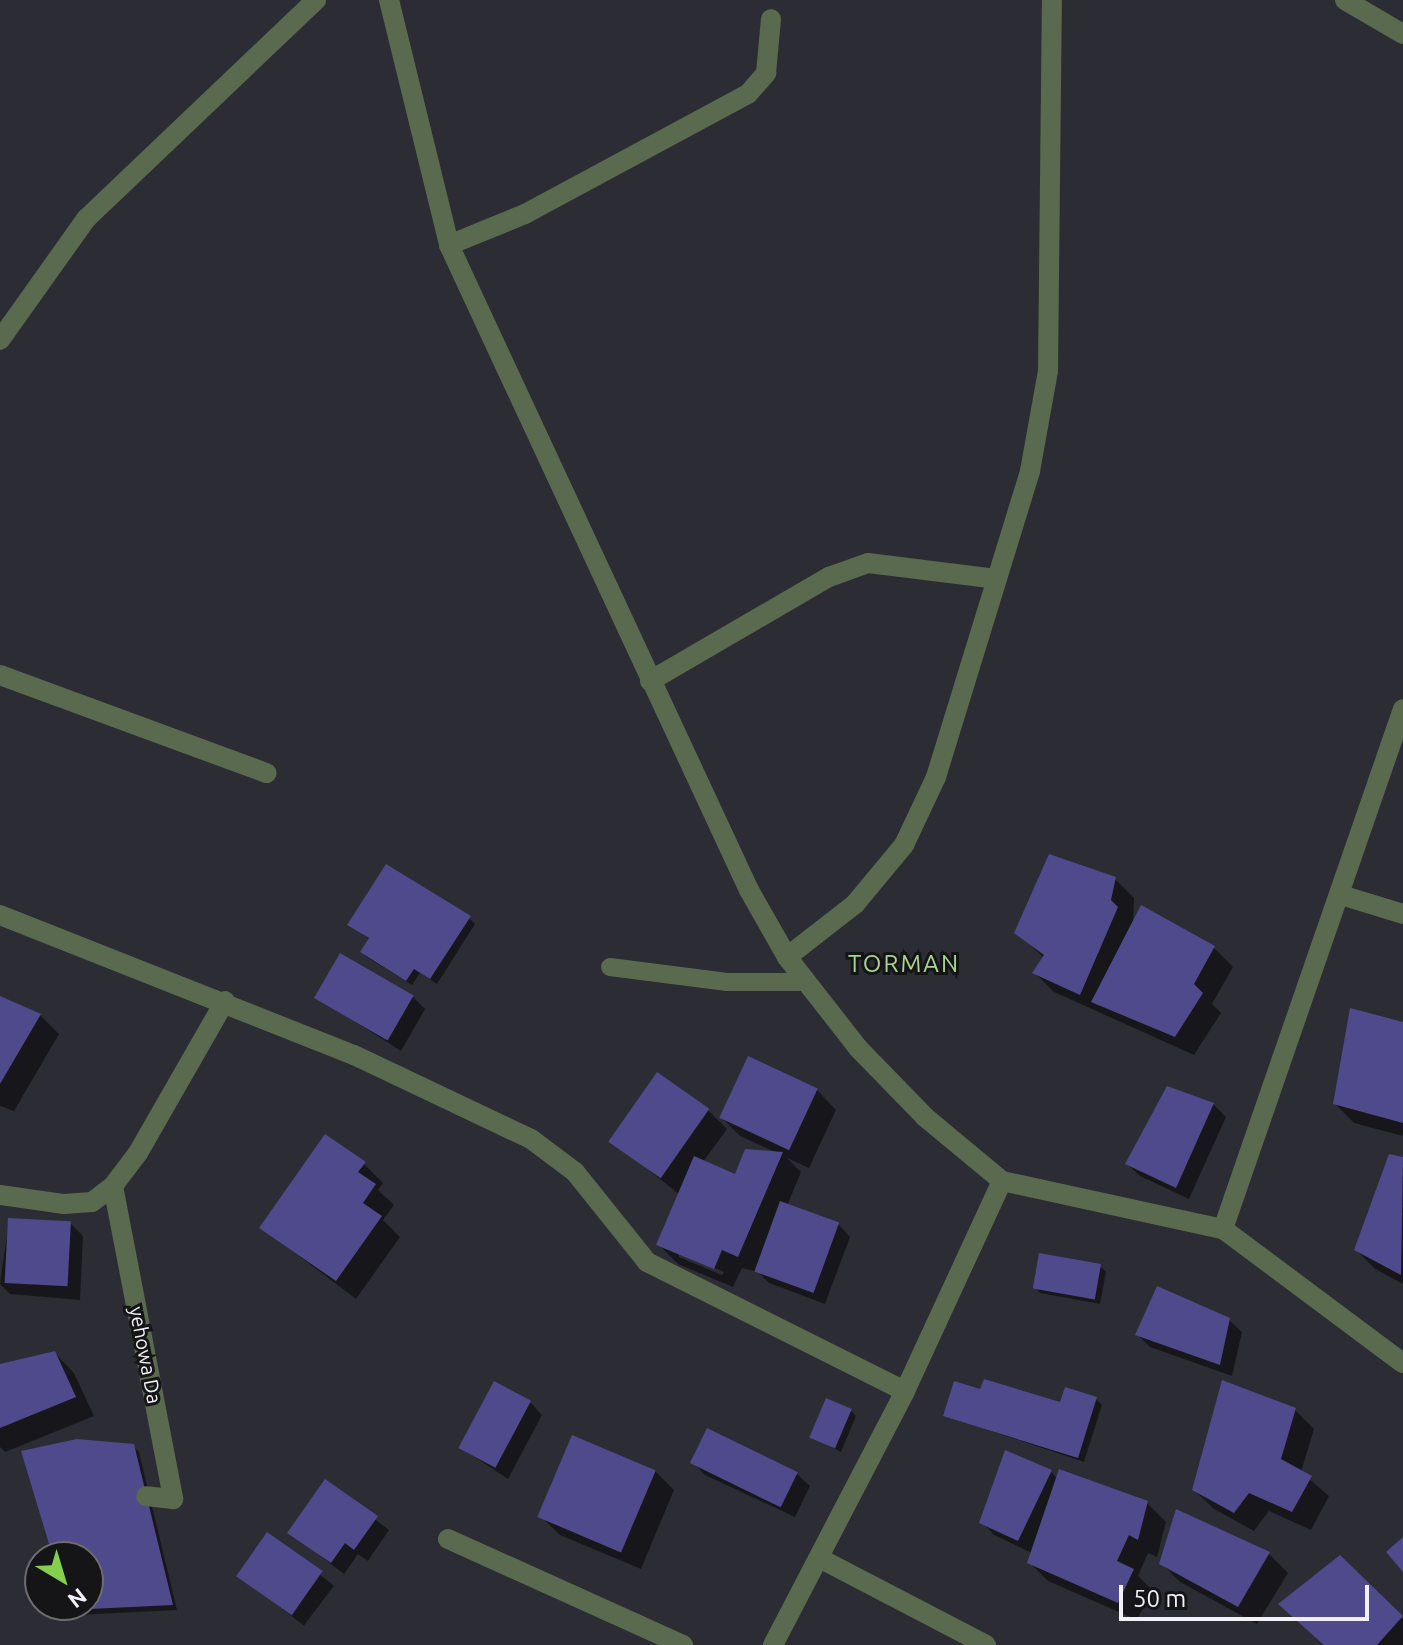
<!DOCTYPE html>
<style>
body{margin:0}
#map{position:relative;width:1403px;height:1645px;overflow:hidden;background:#2c2c34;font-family:Ubuntu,sans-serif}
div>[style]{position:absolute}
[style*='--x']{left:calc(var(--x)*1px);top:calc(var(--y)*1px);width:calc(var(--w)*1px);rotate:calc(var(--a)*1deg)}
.shadow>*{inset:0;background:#0007;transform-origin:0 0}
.building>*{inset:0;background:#4e4a8b;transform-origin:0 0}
.service>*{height:18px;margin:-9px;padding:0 9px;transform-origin:9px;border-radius:9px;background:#596a4f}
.minor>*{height:20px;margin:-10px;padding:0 10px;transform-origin:10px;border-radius:10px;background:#596a4f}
span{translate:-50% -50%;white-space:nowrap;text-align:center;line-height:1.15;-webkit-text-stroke:6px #151518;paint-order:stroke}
.street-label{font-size:20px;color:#f1f1f7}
.quarter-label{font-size:24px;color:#a9d390;letter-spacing:2px}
.north{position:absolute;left:24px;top:1541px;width:80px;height:80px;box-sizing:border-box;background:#151518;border:2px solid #6d6d71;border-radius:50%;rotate:142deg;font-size:22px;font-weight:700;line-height:32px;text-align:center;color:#f1f1f7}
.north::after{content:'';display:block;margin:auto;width:28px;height:36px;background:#84d04e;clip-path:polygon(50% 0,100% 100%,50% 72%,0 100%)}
.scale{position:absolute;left:1119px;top:1585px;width:250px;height:36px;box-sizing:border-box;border:4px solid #f1f1f7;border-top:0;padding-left:10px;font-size:24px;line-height:28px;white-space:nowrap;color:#f1f1f7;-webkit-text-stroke:6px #151518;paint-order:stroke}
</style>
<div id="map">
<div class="shadow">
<div style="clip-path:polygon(1115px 879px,1134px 898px,1133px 925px,1214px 948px,1233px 967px,1212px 1004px,1221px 1013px,1194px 1055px,1054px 992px,1035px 973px,1044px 958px,1016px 932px)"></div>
<div style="clip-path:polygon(469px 918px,475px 924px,437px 984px,420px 973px,412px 985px,368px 958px,362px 952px,370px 940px,350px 924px)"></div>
<div style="clip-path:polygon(413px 997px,425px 1009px,401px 1051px,318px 998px)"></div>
<div style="clip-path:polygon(0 999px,40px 1015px,59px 1034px,14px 1111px,0 1106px)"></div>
<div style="clip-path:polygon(1403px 1025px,1403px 1136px,1354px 1123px,1335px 1104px)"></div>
<div style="clip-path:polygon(evenodd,817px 1090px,836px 1110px,809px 1168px,787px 1158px,801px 1172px,787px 1206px,838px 1224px,850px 1237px,825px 1304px,769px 1283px,758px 1272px,742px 1268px,733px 1287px,678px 1264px,659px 1245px,680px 1195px,618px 1146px,708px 1110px,727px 1129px,703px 1162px,736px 1176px,775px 1152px,740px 1136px,721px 1117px,817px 1090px,679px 1252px,724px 1272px,722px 1275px,679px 1257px,679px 1252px)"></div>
<div style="clip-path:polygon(1213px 1104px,1226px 1117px,1189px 1199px,1140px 1176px,1127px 1164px)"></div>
<div style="clip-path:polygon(1390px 1156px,1403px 1159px,1403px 1284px,1375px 1269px,1356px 1250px)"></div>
<div style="clip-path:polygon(364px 1164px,383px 1183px,378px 1190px,394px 1205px,383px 1220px,400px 1237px,356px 1299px,262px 1228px)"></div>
<div style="clip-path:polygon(9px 1220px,70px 1223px,83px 1236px,80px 1300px,10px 1294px,0 1284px)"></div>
<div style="clip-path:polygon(1100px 1266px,1106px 1272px,1100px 1304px,1040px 1293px,1035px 1287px)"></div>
<div style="clip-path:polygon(1229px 1320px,1242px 1332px,1232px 1376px,1150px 1347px,1138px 1335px)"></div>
<div style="clip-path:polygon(55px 1353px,74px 1373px,94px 1416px,5px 1452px,0 1447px,0 1367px)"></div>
<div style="clip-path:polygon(982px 1391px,1061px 1405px,1096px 1399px,1102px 1405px,1084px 1462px,946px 1416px)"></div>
<div style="clip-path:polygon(530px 1402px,542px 1415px,508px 1479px,461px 1448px)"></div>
<div style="clip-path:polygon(850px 1410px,856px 1416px,841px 1452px,812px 1437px)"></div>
<div style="clip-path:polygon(1295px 1410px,1314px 1429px,1301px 1472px,1329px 1496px,1311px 1530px,1269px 1511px,1254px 1531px,1214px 1509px,1194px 1490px)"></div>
<div style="clip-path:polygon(133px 1446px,139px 1452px,177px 1610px,77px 1615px,70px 1605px,88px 1605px,88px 1557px,55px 1557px)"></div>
<div style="clip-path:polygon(693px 1462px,797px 1474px,810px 1486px,795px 1517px,705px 1475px)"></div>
<div style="clip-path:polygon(655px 1471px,674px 1490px,641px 1569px,560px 1535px,540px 1516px)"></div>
<div style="clip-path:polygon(1051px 1472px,1058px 1479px,1147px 1503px,1166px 1522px,1157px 1557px,1148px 1553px,1138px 1576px,1152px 1590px,1137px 1620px,1048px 1581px,1029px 1562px,1032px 1553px,994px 1535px,982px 1522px)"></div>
<div style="clip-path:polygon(326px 1482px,389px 1530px,368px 1561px,358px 1554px,344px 1574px,290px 1533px)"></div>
<div style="left:267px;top:1535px;width:84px;height:50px;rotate:37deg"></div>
<div style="clip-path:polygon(1269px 1554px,1288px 1573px,1257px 1624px,1180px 1582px,1161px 1563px)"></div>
<div style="clip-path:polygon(1340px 1558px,1403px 1619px,1403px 1645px,1325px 1645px)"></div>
</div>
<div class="building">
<div style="clip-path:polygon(1049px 854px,1116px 877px,1111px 900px,1118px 907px,1080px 995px,1032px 973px,1044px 955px,1014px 933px)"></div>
<div style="clip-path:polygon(386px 864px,471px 916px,430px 979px,414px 969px,406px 981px,360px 952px,369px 938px,347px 925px)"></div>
<div style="clip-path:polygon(1141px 905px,1215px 946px,1194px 984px,1203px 993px,1175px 1037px,1091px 1002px)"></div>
<div style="left:340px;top:953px;width:85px;height:52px;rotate:30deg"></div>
<div style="clip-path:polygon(0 996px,41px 1014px,0 1084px)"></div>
<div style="clip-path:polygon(1350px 1008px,1403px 1022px,1403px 1123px,1333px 1104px)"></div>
<div style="left:748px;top:1056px;width:77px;height:68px;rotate:25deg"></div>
<div style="left:657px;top:1072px;width:64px;height:85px;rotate:35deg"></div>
<div style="clip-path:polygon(1167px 1086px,1214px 1103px,1176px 1188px,1125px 1164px)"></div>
<div style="clip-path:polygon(325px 1134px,366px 1162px,358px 1172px,376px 1184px,363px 1203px,382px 1216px,336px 1281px,259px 1228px)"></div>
<div style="clip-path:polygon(745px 1149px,783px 1152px,738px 1257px,722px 1250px,714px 1269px,656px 1245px,694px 1156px,735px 1174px)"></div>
<div style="clip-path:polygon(1389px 1154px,1403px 1157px,1401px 1275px,1354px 1250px)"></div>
<div style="left:780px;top:1201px;width:63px;height:75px;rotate:20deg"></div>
<div style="left:8px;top:1218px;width:63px;height:65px;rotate:3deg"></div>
<div style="left:1039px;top:1253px;width:63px;height:36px;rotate:10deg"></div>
<div style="clip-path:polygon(1157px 1286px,1230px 1318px,1220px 1365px,1135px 1335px)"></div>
<div style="clip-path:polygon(55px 1351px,76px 1397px,0 1428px,0 1364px)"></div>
<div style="clip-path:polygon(984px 1379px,1060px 1402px,1065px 1387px,1097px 1397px,1078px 1458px,943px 1416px,954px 1381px,980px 1389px)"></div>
<div style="clip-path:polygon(1222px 1380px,1296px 1408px,1281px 1459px,1312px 1476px,1292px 1512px,1249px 1493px,1234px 1513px,1192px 1490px)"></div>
<div style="left:494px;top:1381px;width:42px;height:76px;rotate:28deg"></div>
<div style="left:826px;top:1398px;width:28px;height:43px;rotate:23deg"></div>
<div style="left:707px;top:1428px;width:101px;height:39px;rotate:26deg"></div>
<div style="left:572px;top:1435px;width:91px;height:89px;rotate:23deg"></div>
<div style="clip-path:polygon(77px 1439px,134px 1444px,173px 1605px,69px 1610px,68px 1605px,88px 1605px,88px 1557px,53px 1557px,21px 1451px)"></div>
<div style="clip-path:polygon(1005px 1450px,1052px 1470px,1018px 1541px,979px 1523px)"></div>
<div style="clip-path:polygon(1059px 1469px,1148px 1501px,1138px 1540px,1129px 1535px,1117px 1561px,1134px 1569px,1118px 1603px,1027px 1563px)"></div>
<div style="clip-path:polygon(325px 1479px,378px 1516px,354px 1550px,345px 1543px,331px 1563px,287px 1533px)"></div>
<div style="clip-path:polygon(1176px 1509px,1270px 1552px,1238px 1607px,1159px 1564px)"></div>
<div style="left:267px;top:1532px;width:68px;height:54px;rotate:35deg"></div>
<div style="clip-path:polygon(1403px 1537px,1403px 1572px,1386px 1552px)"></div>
<div style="clip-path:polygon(1340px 1555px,1403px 1616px,1377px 1645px,1324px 1645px,1278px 1604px)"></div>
</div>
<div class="service">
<div style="--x:610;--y:967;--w:118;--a:7.3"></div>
<div style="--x:727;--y:982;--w:79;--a:0"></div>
</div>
<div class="minor">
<div style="--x:389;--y:0;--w:252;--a:76.2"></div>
<div style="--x:449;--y:245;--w:711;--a:65.06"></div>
<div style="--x:749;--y:890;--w:77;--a:60.4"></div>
<div style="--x:787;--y:957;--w:115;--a:52"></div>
<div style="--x:858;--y:1048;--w:96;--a:45.8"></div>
<div style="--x:925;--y:1117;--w:100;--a:39.7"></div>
<div style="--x:1002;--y:1181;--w:226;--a:12.3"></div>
<div style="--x:1223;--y:1229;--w:224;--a:36.7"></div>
<div style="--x:1345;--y:0;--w:67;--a:30.4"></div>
<div style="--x:449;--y:245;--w:82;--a:-22.2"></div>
<div style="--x:525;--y:214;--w:253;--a:-28.3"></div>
<div style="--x:748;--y:94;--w:28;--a:-49"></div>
<div style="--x:766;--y:73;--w:54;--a:-84.7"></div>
<div style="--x:0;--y:340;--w:148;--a:-54.6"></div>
<div style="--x:86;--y:219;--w:318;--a:-43.6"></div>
<div style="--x:0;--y:675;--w:284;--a:20.2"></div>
<div style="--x:650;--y:681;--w:207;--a:-30.2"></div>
<div style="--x:829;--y:577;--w:41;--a:-19.7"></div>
<div style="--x:868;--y:563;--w:129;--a:7.1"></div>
<div style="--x:1341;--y:895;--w:65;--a:17"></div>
<div style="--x:0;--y:915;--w:381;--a:21.6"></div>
<div style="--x:354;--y:1055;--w:196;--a:25.4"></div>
<div style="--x:531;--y:1139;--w:55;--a:36.9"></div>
<div style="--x:575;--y:1172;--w:115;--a:51.3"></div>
<div style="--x:647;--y:1262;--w:288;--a:26.6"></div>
<div style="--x:787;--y:957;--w:86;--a:-37.9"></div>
<div style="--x:855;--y:904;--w:77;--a:-50.3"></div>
<div style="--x:904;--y:845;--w:75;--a:-64.8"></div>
<div style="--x:936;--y:777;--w:320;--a:-72.9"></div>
<div style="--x:1030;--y:471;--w:102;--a:-79.8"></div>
<div style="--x:1048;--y:371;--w:371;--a:-89.4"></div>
<div style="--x:113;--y:1186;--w:319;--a:79.1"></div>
<div style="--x:173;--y:1499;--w:27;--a:-174"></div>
<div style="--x:0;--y:1195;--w:65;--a:8"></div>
<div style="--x:64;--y:1204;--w:28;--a:-4"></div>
<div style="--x:92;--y:1202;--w:26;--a:-37"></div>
<div style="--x:113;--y:1186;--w:41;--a:-52.9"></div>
<div style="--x:138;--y:1153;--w:175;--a:-60.2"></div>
<div style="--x:1223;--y:1229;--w:550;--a:-70.91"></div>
<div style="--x:448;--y:1539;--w:258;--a:24.3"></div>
<div style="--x:821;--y:1559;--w:186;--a:27.5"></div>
<div style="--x:773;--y:1645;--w:286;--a:-62.5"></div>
<div style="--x:905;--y:1391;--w:231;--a:-65.2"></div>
</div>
<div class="street-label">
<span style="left:146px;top:1355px;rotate:79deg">yehowa Da</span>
</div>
<div class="quarter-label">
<span style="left:904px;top:964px">TORMAN</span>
</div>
<div class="north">N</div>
<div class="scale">50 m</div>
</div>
